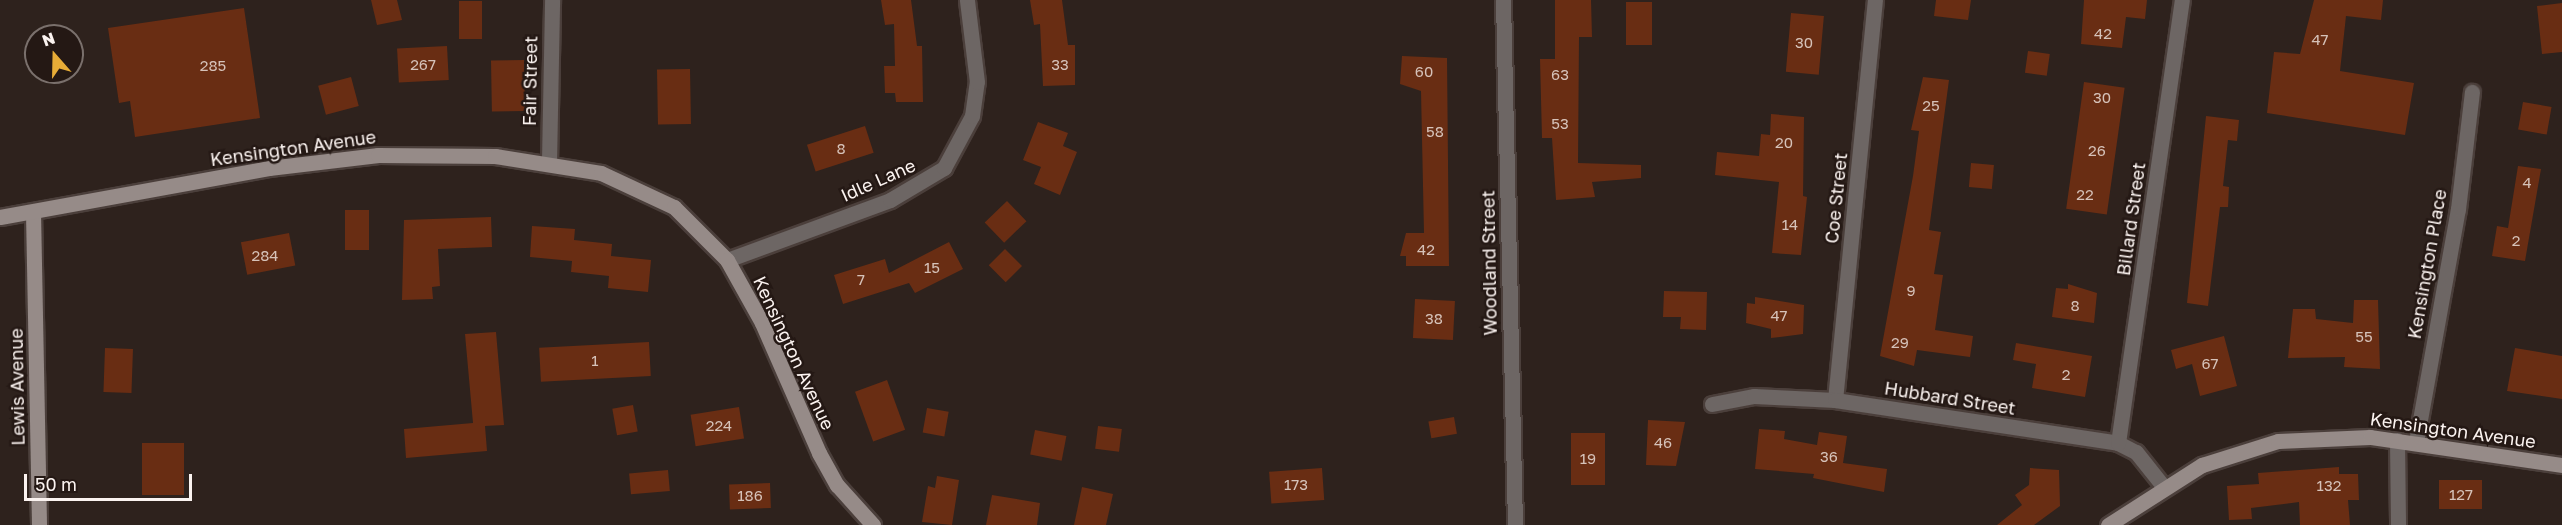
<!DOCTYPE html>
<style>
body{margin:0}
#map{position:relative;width:2562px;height:525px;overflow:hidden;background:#2e221d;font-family:"Golos Text",sans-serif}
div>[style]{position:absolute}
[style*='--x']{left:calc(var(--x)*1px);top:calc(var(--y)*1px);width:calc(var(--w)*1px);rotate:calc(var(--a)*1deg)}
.building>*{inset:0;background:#692d13;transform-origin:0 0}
.roads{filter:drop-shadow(2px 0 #4b3f3b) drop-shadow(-2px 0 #4b3f3b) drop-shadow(0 2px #4b3f3b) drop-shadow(0 -2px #4b3f3b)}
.minor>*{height:15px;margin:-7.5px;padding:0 7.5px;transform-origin:7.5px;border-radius:7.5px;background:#6d6664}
.secondary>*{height:15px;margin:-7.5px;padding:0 7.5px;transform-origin:7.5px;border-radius:7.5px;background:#968b88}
span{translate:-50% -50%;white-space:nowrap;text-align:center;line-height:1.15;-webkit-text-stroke:5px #241814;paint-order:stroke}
.number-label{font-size:15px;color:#d6c2b9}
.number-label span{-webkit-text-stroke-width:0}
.street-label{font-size:18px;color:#fbf3f0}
.north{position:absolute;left:24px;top:24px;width:60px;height:60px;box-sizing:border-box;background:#241814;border:2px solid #7a706c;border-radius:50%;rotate:340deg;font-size:16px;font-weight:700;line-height:24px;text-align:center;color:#fbf3f0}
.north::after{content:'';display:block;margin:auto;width:21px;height:27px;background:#e7ac37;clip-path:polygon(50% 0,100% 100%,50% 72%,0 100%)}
.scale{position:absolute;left:24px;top:474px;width:168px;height:27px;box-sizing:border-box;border:3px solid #fbf3f0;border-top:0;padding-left:8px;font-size:18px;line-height:21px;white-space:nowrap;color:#fbf3f0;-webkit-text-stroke:4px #241814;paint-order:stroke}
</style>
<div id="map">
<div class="building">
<div style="clip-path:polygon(371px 0,397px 0,402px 20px,377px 25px)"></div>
<div style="clip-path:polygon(881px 0,911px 0,917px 46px,922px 46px,923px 102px,896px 102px,895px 93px,885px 93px,884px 66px,895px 66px,894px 24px,885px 25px)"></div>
<div style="clip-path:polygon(1030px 0,1062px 0,1068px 45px,1075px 45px,1075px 85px,1043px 86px,1040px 24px,1034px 25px)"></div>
<div style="clip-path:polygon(1555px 0,1591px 0,1592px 37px,1579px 37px,1578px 163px,1641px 165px,1641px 178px,1592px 182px,1595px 197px,1556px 200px,1552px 138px,1542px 138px,1540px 59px,1555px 59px)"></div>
<div style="clip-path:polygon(1936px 0,1971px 0,1968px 20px,1934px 16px)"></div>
<div style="clip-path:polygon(2084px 0,2147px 0,2145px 19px,2126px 17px,2122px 48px,2081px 44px)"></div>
<div style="clip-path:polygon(2314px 0,2383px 0,2381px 20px,2346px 16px,2340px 71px,2414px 83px,2405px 135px,2267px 113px,2274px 52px,2300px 54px)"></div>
<div style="left:459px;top:1px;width:23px;height:38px"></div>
<div style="left:1626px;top:2px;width:26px;height:43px"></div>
<div style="clip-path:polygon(2562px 3px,2562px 52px,2542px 54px,2537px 6px)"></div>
<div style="clip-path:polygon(244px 8px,260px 118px,135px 137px,130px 101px,119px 103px,108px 28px)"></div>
<div style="left:1791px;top:13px;width:33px;height:59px;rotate:5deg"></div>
<div style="left:447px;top:46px;width:34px;height:50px;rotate:87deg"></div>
<div style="left:2028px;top:51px;width:22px;height:22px;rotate:8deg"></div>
<div style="clip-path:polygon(1402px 56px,1447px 58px,1449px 266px,1406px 266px,1406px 256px,1400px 256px,1406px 233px,1424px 233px,1421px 91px,1400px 84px)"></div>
<div style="left:524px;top:60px;width:51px;height:33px;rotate:89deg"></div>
<div style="left:690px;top:69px;width:55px;height:33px;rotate:89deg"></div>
<div style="left:351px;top:77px;width:30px;height:34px;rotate:75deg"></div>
<div style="clip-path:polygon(1923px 77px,1949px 80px,1929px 230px,1941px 232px,1934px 274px,1943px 275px,1935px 330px,1973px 336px,1970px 357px,1917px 350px,1914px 366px,1880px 356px,1913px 176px,1919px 131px,1911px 130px)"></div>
<div style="left:2084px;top:82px;width:41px;height:128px;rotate:8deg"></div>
<div style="left:2523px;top:102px;width:29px;height:28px;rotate:10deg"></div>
<div style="clip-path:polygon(1771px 114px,1804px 117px,1803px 196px,1807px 197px,1801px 255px,1772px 253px,1779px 182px,1715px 175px,1717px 152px,1759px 156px,1761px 134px,1770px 135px)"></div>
<div style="clip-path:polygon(2206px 116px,2239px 120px,2237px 141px,2228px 140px,2223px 186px,2229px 187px,2228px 207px,2220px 207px,2208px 306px,2187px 303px)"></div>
<div style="clip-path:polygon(1038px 122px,1068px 133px,1063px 146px,1077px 152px,1060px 195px,1034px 184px,1041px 167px,1023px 160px)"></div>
<div style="left:865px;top:126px;width:28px;height:61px;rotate:72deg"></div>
<div style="left:1971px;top:163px;width:23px;height:24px;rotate:5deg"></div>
<div style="clip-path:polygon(2518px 166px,2541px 169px,2525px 261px,2492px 256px,2497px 226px,2508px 228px)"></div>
<div style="left:1007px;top:201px;width:28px;height:31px;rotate:46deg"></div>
<div style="left:345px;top:210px;width:24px;height:40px"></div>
<div style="clip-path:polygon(491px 217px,492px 247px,438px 249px,440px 286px,432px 287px,433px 299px,402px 300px,404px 220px)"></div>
<div style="clip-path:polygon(532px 226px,575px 229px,574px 240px,612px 244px,611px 256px,651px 260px,648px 292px,608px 288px,609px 276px,571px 272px,572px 261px,530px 257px)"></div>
<div style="left:289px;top:233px;width:33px;height:49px;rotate:79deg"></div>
<div style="clip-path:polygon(949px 242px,963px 269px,915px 293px,909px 283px,843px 304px,834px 275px,885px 259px,889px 273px)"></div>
<div style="left:1005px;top:249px;width:24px;height:23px;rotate:45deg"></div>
<div style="clip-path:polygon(2068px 284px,2097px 293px,2094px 323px,2052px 317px,2056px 288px,2068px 289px)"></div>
<div style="clip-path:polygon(1664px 291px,1707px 292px,1706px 330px,1680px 329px,1681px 317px,1663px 317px)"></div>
<div style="clip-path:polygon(1755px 297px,1804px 305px,1803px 334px,1771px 338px,1771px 329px,1746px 323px,1747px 303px,1755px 304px)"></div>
<div style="left:1415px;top:299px;width:40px;height:39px;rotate:3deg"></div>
<div style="clip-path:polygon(2354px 300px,2378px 300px,2380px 369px,2344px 367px,2345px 357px,2288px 358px,2293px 309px,2315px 309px,2316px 319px,2353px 323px)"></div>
<div style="clip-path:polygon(496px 332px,504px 425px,485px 426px,487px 451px,406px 458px,404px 429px,473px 423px,465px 334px)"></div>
<div style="clip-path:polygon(2224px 336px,2237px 386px,2200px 396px,2192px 364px,2176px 369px,2171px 350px)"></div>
<div style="left:649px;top:342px;width:34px;height:110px;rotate:87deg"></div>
<div style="clip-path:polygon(2016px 343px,2092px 356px,2085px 397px,2032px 388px,2036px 364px,2013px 360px)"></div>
<div style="left:105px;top:348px;width:28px;height:44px;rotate:2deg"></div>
<div style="clip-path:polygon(2515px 348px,2562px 356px,2562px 399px,2507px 391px)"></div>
<div style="left:887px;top:380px;width:53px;height:34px;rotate:70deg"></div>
<div style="left:633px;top:405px;width:27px;height:21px;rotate:80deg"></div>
<div style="left:739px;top:407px;width:32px;height:49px;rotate:81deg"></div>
<div style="left:927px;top:408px;width:22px;height:25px;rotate:10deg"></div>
<div style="left:1454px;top:417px;width:17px;height:26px;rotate:80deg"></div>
<div style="clip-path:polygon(1648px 420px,1685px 422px,1676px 466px,1646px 465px)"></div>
<div style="left:1098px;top:426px;width:24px;height:23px;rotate:7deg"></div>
<div style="clip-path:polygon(1759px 429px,1785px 431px,1784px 439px,1817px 445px,1819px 432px,1847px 436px,1843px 463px,1887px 469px,1884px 492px,1813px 478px,1814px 474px,1755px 469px)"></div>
<div style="left:1035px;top:430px;width:32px;height:25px;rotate:11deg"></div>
<div style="left:1571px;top:433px;width:34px;height:52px"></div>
<div style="left:142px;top:443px;width:42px;height:52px"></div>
<div style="clip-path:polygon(2339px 467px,2339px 474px,2358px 474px,2359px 500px,2348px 500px,2350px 525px,2300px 525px,2299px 502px,2251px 508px,2252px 519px,2229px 520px,2227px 486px,2259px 484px,2258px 473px)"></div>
<div style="left:1322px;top:468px;width:32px;height:53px;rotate:86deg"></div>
<div style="clip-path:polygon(2030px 468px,2059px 470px,2060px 506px,2034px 525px,1997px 525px,2022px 505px,2015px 495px,2029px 485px)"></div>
<div style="left:668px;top:470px;width:21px;height:39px;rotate:85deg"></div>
<div style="clip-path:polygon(937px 476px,959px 480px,952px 525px,922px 522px,928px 486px,935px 488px)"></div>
<div style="left:2439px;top:480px;width:43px;height:29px"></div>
<div style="left:770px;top:483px;width:25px;height:41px;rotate:88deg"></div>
<div style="clip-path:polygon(1082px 487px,1113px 494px,1106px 525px,1074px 525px)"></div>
<div style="clip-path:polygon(992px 495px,1040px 503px,1037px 525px,986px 525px)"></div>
</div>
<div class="roads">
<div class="minor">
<div style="--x:1503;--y:0;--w:525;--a:88.69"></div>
<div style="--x:549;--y:162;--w:162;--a:-88.9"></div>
<div style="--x:727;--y:260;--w:174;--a:-20.2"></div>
<div style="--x:890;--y:200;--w:63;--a:-30.7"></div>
<div style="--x:944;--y:168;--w:59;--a:-61.7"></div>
<div style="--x:972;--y:116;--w:34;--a:-82"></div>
<div style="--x:977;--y:82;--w:83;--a:-97"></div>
<div style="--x:1835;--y:400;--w:402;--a:-84.3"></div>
<div style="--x:1712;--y:404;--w:43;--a:-10.8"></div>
<div style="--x:1754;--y:396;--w:81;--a:2.8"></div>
<div style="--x:1835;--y:400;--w:286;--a:8.6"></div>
<div style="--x:2118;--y:443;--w:20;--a:27"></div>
<div style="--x:2136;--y:452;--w:43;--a:51.5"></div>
<div style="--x:2397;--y:440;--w:85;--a:89.3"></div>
<div style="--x:2416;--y:442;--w:237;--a:-79.8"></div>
<div style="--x:2458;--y:209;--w:118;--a:-83.2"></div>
<div style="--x:2118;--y:443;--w:448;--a:-81.8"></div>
</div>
<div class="secondary">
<div style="--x:33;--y:212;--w:313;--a:88.9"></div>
<div style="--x:0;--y:217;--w:273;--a:-10.3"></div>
<div style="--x:269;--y:168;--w:110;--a:-6.8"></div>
<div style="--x:378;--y:155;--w:117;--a:0.5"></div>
<div style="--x:495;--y:156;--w:107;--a:9.1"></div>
<div style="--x:601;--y:173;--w:81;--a:25"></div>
<div style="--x:674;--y:207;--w:75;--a:45"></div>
<div style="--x:727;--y:260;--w:72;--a:60.9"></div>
<div style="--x:762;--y:323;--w:142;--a:66.3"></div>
<div style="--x:819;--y:453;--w:37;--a:61"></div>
<div style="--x:837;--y:485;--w:54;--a:48"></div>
<div style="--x:2108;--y:525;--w:112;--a:-32.6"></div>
<div style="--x:2202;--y:465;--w:80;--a:-17.5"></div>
<div style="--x:2278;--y:441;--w:92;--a:-2.5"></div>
<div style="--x:2370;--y:437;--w:194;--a:8.3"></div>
</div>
</div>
<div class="number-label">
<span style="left:2103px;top:34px">42</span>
<span style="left:2320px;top:40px">47</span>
<span style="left:1804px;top:43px">30</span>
<span style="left:423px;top:65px">267</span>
<span style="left:1060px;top:65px">33</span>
<span style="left:213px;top:66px">285</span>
<span style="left:1424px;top:72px">60</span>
<span style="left:1560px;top:75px">63</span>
<span style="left:2102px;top:98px">30</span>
<span style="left:1931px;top:106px">25</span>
<span style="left:1560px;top:124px">53</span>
<span style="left:1435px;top:132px">58</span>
<span style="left:1784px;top:143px">20</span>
<span style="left:841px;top:149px">8</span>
<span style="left:2097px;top:151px">26</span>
<span style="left:2527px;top:183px">4</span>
<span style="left:2085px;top:195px">22</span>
<span style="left:1790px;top:225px">14</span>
<span style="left:2516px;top:241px">2</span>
<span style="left:1426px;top:250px">42</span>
<span style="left:265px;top:256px">284</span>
<span style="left:932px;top:268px">15</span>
<span style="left:861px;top:280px">7</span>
<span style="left:1911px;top:291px">9</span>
<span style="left:2075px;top:306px">8</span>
<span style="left:1779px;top:316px">47</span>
<span style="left:1434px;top:319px">38</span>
<span style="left:2364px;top:337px">55</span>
<span style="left:1900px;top:343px">29</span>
<span style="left:595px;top:361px">1</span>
<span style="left:2210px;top:364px">67</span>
<span style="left:2066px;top:375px">2</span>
<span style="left:719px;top:426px">224</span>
<span style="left:1663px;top:443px">46</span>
<span style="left:1829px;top:457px">36</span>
<span style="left:1588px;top:459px">19</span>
<span style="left:1296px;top:485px">173</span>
<span style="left:2329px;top:486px">132</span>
<span style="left:2461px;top:495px">127</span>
<span style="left:750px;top:496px">186</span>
</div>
<div class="street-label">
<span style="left:530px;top:81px;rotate:-89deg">Fair Street</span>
<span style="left:293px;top:148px;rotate:-8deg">Kensington Avenue</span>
<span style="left:878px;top:180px;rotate:-24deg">Idle Lane</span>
<span style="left:1836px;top:198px;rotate:-84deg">Coe Street</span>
<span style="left:2131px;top:219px;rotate:-82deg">Billard Street</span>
<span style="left:1489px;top:263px;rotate:-91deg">Woodland Street</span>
<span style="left:2427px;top:264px;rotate:-80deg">Kensington Place</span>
<span style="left:794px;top:353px;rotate:65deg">Kensington Avenue</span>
<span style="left:17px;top:387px;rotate:-91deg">Lewis Avenue</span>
<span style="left:1950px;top:398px;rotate:9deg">Hubbard Street</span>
<span style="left:2453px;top:430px;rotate:8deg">Kensington Avenue</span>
</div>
<div class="north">N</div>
<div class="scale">50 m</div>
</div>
